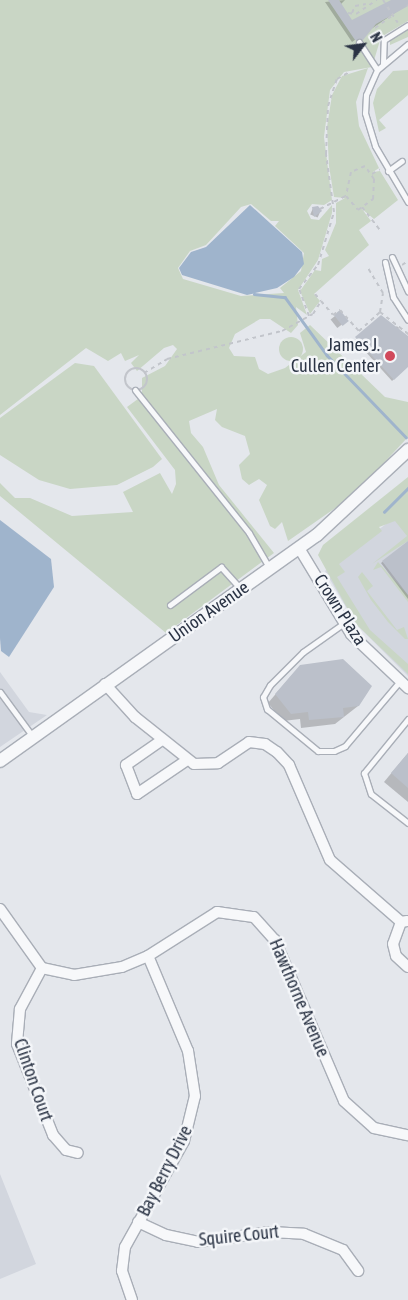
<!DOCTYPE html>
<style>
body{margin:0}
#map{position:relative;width:408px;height:1300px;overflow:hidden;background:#e4e7ec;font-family:"Asap Condensed",sans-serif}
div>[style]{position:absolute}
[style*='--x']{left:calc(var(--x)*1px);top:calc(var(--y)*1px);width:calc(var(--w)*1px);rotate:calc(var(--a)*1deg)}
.built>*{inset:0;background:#d2d6de}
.green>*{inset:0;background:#c9d6c5}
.round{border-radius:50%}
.water>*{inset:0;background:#9fb4cc}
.shadow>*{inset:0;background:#0003;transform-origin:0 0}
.stream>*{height:2.5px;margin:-1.25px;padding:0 1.25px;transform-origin:1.25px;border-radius:1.25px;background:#9fb4cc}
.building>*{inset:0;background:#bbc0ca;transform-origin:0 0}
.path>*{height:2px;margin-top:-1px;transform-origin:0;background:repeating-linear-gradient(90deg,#c2c5cb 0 4px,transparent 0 8px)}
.path>.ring{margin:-1px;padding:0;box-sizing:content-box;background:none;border:2px solid #c2c5cb;border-radius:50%}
.roads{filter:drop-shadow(1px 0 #a9aeb7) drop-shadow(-1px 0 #a9aeb7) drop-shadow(0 1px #a9aeb7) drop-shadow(0 -1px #a9aeb7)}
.service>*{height:5px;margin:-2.5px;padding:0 2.5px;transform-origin:2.5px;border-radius:2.5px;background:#f7f8fa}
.minor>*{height:10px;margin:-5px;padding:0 5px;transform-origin:5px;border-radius:5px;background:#f7f8fa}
.tertiary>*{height:12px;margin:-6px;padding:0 6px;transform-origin:6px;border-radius:6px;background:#f7f8fa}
.dots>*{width:14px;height:14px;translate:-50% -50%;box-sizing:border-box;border:2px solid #f4f6f9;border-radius:50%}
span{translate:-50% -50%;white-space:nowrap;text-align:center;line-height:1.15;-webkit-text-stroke:5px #f4f6f9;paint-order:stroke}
.poi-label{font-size:18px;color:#2b3445}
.right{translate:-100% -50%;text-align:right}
.street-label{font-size:18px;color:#2b3445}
.north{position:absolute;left:338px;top:20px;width:50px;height:50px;-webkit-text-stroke:4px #f4f6f9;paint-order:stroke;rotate:60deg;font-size:14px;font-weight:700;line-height:20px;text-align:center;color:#2b3445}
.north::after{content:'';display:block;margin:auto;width:18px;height:22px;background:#2b3445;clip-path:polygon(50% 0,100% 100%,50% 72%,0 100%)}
</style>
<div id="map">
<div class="built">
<div style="clip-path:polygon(395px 517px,408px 533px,408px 676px,356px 624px,325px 571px)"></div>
<div style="clip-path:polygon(0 672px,29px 712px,47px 715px,0 747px)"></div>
<div style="clip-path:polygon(0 1174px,36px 1264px,0 1279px)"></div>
</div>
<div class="green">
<div style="clip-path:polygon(evenodd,0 0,408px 0,408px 21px,381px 37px,372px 67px,344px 72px,330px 90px,324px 137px,332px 200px,324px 205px,312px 204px,307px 211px,311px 219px,319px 220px,332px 205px,332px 213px,318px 260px,298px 290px,307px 315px,296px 307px,298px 325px,291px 333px,270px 319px,260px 319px,235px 334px,229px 348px,234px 356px,255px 357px,259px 369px,268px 374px,285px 368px,306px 352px,300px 333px,310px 325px,385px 397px,408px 402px,408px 437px,354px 495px,288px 541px,282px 522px,275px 529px,270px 526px,259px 500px,267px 485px,259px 479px,249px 485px,242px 479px,239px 465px,250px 454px,245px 436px,222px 427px,215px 420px,217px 409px,189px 421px,191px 433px,203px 447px,219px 485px,274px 553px,166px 633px,0 496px,0 483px,15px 498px,30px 498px,72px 516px,133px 512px,123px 492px,160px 473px,172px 494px,176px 484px,175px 470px,127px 407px,142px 396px,142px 378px,165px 366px,177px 349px,173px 345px,164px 348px,137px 371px,131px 363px,139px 355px,125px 361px,121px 353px,108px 361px,86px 348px,0 415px,0 0,251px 204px,271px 221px,279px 221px,275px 226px,304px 253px,301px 271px,280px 288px,284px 293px,241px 296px,183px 279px,178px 268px,190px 251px,206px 245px,241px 207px,251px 204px)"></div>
<div style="clip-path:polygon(408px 29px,408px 37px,390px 45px,390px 40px)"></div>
<div style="clip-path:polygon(368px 68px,356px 102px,359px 126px,379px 168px,373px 172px,380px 171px,398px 200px,374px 219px,362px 209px,371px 221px,359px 230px,369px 245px,314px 294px,320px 301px,310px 314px,300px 291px,315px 270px,321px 271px,322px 259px,329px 256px,325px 250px,336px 223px,336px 203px,345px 198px,334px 197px,329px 166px,327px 127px,332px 95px,342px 76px)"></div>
<div style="clip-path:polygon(408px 70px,408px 95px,379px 120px,386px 128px,379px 132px,373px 103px,377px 89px,393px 71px)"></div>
<div class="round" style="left:279px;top:337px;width:24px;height:24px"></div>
<div style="clip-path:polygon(75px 363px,94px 366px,162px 459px,153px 467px,117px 485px,70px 489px,39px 480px,0 455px,0 418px)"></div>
<div style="clip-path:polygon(408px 477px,408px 541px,372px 564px,407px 536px,395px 521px,379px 527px,382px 531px,339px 564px,345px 572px,337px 577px,370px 630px,408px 664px,408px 674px,356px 624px,318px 555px,323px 545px)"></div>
<div style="clip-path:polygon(378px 562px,408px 595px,408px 602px,381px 567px,373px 570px)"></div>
<div style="clip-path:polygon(362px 572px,373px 586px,367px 591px,397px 630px,404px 627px,408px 639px,405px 639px,388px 622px,371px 600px,358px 577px)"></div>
</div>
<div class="water">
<div style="clip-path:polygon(250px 205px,302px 252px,304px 264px,294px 277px,277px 288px,247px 295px,182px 275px,179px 268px,191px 252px,206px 247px)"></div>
<div style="clip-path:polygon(0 520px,51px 559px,54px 587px,9px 657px,1px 651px,0 638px)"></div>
</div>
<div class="shadow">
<div style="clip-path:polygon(345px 0,340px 5px,351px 22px,393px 0,408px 4px,352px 42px,325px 2px)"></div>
<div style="left:313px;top:208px;width:8px;height:7px;rotate:23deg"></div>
<div style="left:340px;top:312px;width:11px;height:12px;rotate:52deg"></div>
<div style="clip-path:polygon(381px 316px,393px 330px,397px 326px,408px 343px,408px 366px,392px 381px,355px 340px)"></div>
<div style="clip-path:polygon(408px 543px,408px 599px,381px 563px)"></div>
<div style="clip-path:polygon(292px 675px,358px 706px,335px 724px,301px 728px,300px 719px,283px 721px,268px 703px)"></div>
<div style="clip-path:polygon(408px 753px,408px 802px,384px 782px)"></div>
</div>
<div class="stream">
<div style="--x:254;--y:294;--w:31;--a:6"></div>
<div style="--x:285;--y:297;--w:72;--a:54.1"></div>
<div style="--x:327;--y:355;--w:114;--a:46.1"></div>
<div style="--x:384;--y:512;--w:34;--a:-45"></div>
</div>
<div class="building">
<div style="clip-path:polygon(328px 0,339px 0,352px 20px,391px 0,408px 0,408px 6px,376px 24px,363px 40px,355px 40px)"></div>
<div style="clip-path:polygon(318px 206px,322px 211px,314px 217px,312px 207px)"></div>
<div style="left:340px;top:310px;width:14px;height:8px;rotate:51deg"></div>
<div style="clip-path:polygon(381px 315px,408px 336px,408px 367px,394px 380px,355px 337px)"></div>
<div style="clip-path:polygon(408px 541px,408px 595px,382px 561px)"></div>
<div style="clip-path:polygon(343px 659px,372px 686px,359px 706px,343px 708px,344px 717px,309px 720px,308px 712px,291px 714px,275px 694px,300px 665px)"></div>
<div style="clip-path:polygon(408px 753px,408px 788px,391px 773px)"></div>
</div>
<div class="path">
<div style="--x:383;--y:0;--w:27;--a:57"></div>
<div style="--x:407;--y:5;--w:1;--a:45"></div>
<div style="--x:348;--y:13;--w:8;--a:7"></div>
<div style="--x:356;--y:14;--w:25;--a:-34"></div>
<div style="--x:352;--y:13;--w:8;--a:-67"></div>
<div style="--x:355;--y:6;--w:11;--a:-10"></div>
<div style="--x:375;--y:28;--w:22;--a:-36"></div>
<div style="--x:372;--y:174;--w:9;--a:-32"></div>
<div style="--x:362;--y:207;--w:29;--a:52"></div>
<div style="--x:320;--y:209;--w:29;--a:-27"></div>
<div style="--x:346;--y:196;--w:18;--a:49"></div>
<div style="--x:358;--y:210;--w:19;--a:-36"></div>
<div style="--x:373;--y:199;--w:20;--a:-87"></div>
<div style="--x:374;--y:179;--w:16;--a:-125"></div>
<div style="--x:365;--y:166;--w:15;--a:157"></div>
<div style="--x:351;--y:172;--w:25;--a:102"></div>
<div style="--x:402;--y:265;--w:7;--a:-34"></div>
<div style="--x:315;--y:294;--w:9;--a:49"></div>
<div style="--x:380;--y:312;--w:36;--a:38"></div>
<div style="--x:309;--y:316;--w:29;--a:-110"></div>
<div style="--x:299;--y:289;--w:31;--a:-52"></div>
<div style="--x:318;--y:265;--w:55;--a:-73.2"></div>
<div style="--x:334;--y:212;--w:59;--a:-97.9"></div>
<div style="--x:326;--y:154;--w:48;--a:-87.6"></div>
<div style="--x:328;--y:106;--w:28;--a:-72"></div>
<div style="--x:337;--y:79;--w:13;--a:-29"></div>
<div class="ring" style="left:125px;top:368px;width:20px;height:20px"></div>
<div style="--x:144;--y:373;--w:27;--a:-31"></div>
<div style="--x:167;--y:359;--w:118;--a:-13.7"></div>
<div style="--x:282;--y:331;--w:35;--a:-29"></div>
<div style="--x:313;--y:314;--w:15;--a:-58"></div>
<div style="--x:321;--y:301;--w:18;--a:49"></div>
<div style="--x:333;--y:315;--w:9;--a:-36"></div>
<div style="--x:340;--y:310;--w:28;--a:48"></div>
<div style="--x:359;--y:331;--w:28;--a:-42"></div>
<div style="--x:380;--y:312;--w:19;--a:-81"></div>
<div style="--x:383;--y:293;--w:31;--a:-121"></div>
</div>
<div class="roads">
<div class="service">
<div style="--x:359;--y:42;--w:33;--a:57"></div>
<div style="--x:408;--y:44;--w:40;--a:140"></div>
<div style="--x:377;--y:70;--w:27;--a:114"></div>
<div style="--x:366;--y:95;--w:18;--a:93"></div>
<div style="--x:365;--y:113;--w:34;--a:73"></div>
<div style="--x:375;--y:146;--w:65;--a:59.5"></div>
<div style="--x:383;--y:63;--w:23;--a:-88"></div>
<div style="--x:384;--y:40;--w:28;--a:-32"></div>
<div style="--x:388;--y:171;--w:17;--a:-36"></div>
<div style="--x:392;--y:257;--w:38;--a:65"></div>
<div style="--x:385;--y:262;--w:36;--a:77"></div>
<div style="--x:393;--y:297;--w:27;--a:57"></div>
<div style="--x:135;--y:390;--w:183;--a:51.4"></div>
<div style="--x:249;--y:533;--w:42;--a:59.7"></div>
<div style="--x:170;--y:605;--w:64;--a:-36.7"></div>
<div style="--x:221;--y:567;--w:30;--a:48"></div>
<div style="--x:344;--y:623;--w:50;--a:144.7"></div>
<div style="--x:303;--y:652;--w:47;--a:135"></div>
<div style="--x:270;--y:685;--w:14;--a:120"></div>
<div style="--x:263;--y:697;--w:13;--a:72"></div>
<div style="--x:267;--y:709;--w:66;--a:39.5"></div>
<div style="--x:318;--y:751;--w:16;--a:0"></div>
<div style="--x:334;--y:751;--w:12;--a:-24"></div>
<div style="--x:345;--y:746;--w:85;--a:-49.8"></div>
<div style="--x:0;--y:692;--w:56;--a:53.7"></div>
<div style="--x:408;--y:719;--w:70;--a:129.2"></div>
<div style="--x:364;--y:773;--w:22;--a:72"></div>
<div style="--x:371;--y:794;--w:47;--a:38.1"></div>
</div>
<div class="minor">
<div style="--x:299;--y:548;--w:100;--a:58.8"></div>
<div style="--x:351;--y:634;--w:79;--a:43.5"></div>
<div style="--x:105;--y:684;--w:45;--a:47.7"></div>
<div style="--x:135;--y:717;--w:75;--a:38.5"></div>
<div style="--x:194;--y:764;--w:24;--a:-2"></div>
<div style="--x:218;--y:763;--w:37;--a:-34"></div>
<div style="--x:249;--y:742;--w:16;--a:7"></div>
<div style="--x:265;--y:744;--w:14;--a:34"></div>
<div style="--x:277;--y:752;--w:18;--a:47"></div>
<div style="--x:289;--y:765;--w:103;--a:66.7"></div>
<div style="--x:330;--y:860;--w:94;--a:41.1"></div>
<div style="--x:162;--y:740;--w:44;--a:145.2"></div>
<div style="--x:126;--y:765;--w:31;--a:69"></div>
<div style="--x:137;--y:794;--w:60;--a:-34.2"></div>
<div style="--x:0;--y:909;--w:72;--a:54.6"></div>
<div style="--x:42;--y:968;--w:33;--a:12"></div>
<div style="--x:74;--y:975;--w:49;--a:-9.5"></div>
<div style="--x:122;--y:967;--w:28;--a:-23"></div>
<div style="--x:148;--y:956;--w:82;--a:-32.5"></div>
<div style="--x:217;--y:912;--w:37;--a:8"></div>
<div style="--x:254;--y:917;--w:31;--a:48"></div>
<div style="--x:275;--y:940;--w:175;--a:66.8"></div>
<div style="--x:344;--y:1101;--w:40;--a:42"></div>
<div style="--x:374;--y:1128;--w:35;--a:12"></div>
<div style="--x:407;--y:921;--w:6;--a:171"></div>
<div style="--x:401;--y:922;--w:23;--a:110"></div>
<div style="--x:393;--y:944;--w:12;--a:76"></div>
<div style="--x:396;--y:956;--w:16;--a:43"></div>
<div style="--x:42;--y:968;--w:47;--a:118.2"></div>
<div style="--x:20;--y:1009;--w:35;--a:95"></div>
<div style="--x:17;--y:1044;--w:98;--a:68.4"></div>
<div style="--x:53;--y:1135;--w:20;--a:49"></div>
<div style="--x:66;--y:1150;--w:12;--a:14"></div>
<div style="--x:138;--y:1222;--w:31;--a:25"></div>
<div style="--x:166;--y:1235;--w:33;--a:12"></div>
<div style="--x:198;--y:1242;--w:73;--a:-7.9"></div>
<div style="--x:270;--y:1232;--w:34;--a:3"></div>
<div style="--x:304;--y:1234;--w:42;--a:22.3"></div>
<div style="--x:343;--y:1250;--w:26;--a:54"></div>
<div style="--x:132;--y:1300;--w:31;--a:-109"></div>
<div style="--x:122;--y:1271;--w:24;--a:-83"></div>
<div style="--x:125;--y:1247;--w:121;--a:-60.9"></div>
<div style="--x:184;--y:1141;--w:46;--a:-76.3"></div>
<div style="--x:195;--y:1096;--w:46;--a:-98.8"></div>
<div style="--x:188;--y:1051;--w:103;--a:-112.8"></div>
</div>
<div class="tertiary">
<div style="--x:0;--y:761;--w:389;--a:-35.5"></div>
<div style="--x:317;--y:535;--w:125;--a:-43"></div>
</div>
</div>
<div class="dots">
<div style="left:390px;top:356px;background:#d1495b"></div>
</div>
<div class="poi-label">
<span class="right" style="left:380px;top:356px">James J.<br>Cullen Center</span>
</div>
<div class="street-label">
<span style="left:340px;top:610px;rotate:57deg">Crown Plaza</span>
<span style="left:209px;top:612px;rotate:-35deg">Union Avenue</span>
<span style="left:299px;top:998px;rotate:67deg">Hawthorne Avenue</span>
<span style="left:33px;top:1080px;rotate:71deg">Clinton Court</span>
<span style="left:165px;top:1171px;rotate:-63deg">Bay Berry Drive</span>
<span style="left:239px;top:1236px;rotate:-6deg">Squire Court</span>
</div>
<div class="north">N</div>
</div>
